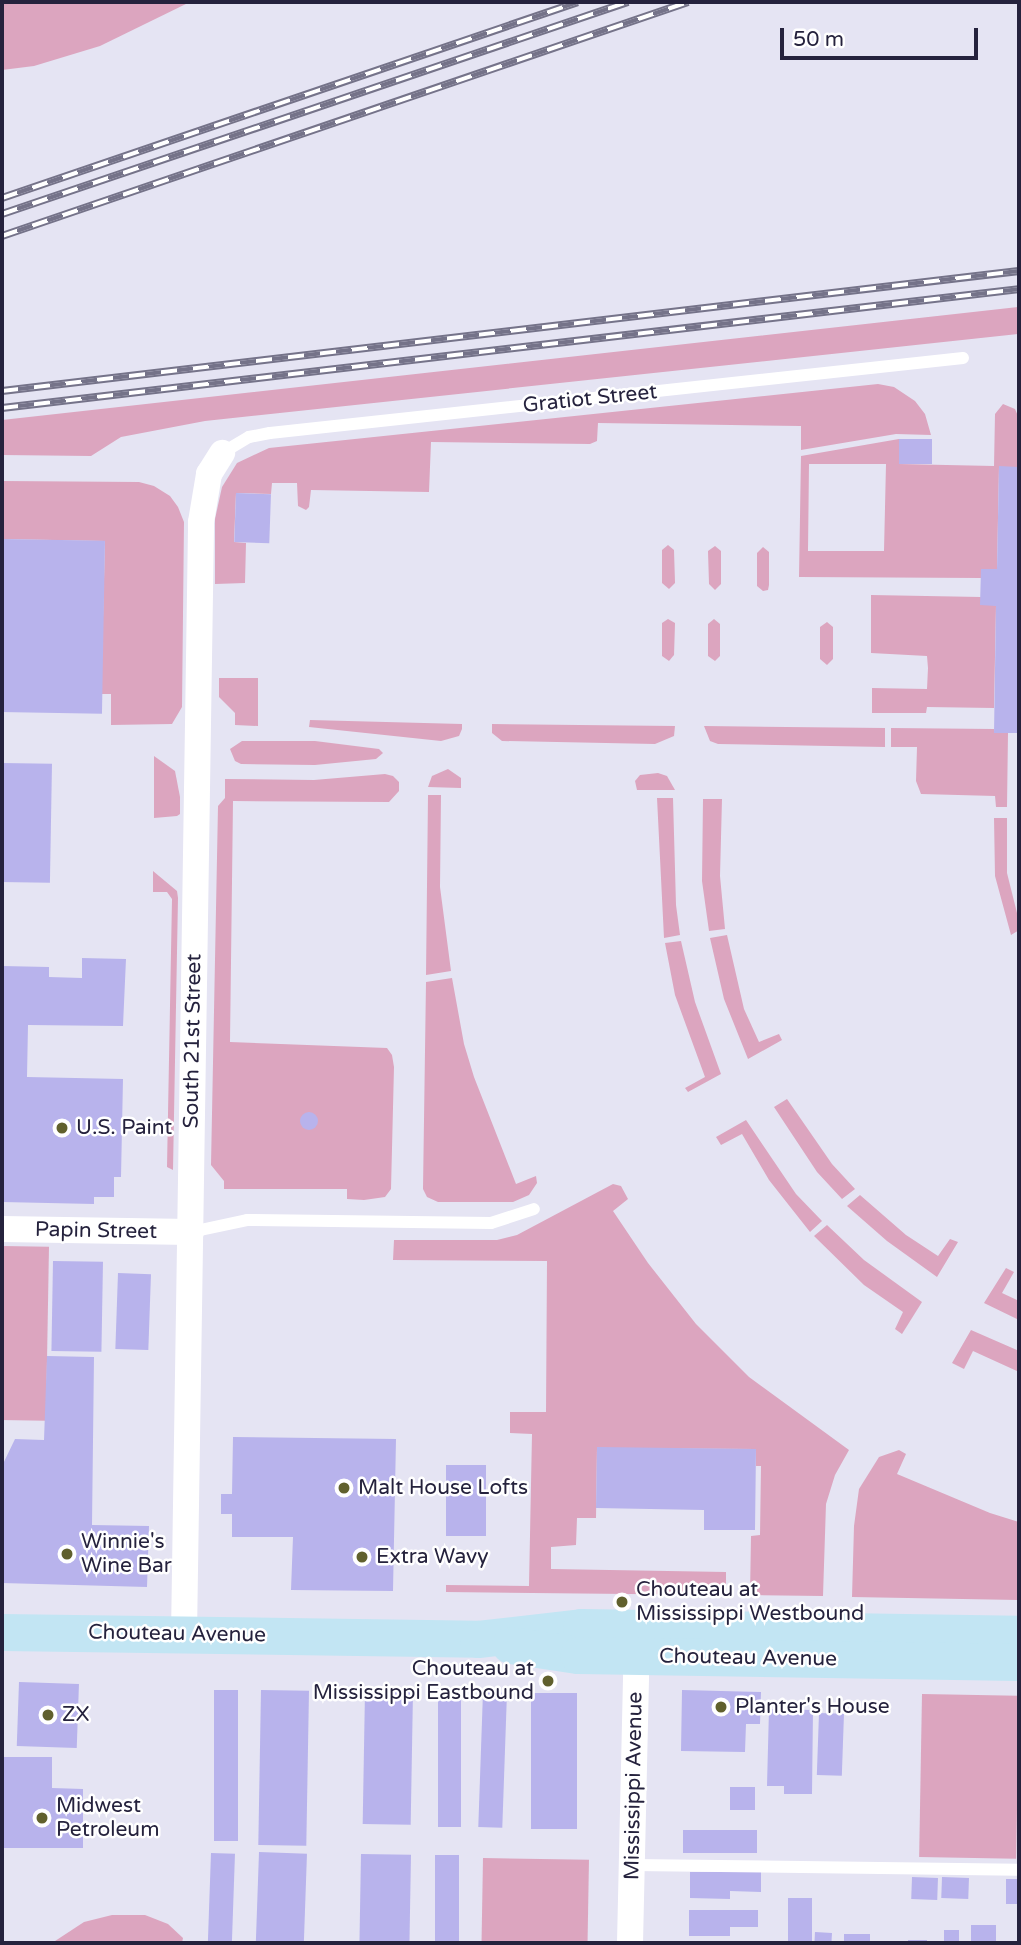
<!DOCTYPE html>
<style>
body{margin:0}
#map{position:relative;width:1021px;height:1945px;overflow:hidden;background:#e5e4f3;font-family:"Varela Round",sans-serif}
div>[style]{position:absolute}
[style*='--x']{left:calc(var(--x)*1px);top:calc(var(--y)*1px);width:calc(var(--w)*1px);rotate:calc(var(--a)*1deg)}
.green>*{inset:0;background:#dca5bf;transform-origin:0 0}
.building>*{inset:0;background:#b8b3ec;transform-origin:0 0}
.round{border-radius:50%}
.lane>*{height:12px;margin:-6px;padding:0 6px;transform-origin:6px;border-radius:6px;background:#fff}
.street>*{height:26px;margin:-13px;padding:0 13px;transform-origin:13px;border-radius:13px;background:#fff}
.secondary>*{height:37px;margin:-18.5px;padding:0 18.5px;transform-origin:18.5px;border-radius:18.5px;background:#c2e5f3}
.rail>*{height:8px;margin-top:-4px;transform-origin:0;background:repeating-linear-gradient(90deg,#fff 0 16px,#757389 0 32px);box-sizing:border-box;border-block:2px solid #757389}
.dots>*{width:19px;height:19px;translate:-50% -50%;box-sizing:border-box;border:4px solid #fff;border-radius:50%}
span{translate:-50% -50%;white-space:nowrap;text-align:center;line-height:1.15;-webkit-text-stroke:5px #fff;paint-order:stroke}
.street-label{font-size:21px;color:#25223d}
.poi-label{font-size:21px;color:#25223d}
.left{translate:0 -50%;text-align:left}
.right{translate:-100% -50%;text-align:right}
.frame{position:absolute;inset:0;border:4px solid #25223d;pointer-events:none}
.scale{position:absolute;left:780px;top:28px;width:198px;height:32px;box-sizing:border-box;border:4px solid #25223d;border-top:0;padding-left:9px;font-size:21px;line-height:24px;white-space:nowrap;color:#25223d;-webkit-text-stroke:5px #fff;paint-order:stroke}
</style>
<div id="map">
<div class="green">
<div style="clip-path:polygon(2px 2px,190px 2px,100px 46px,34px 66px,2px 70px)"></div>
<div style="clip-path:polygon(1019px 307px,1019px 334px,205px 421px,121px 437px,91px 456px,2px 455px,2px 420px)"></div>
<div style="clip-path:polygon(878px 384px,894px 387px,915px 401px,925px 414px,931px 435px,896px 434px,801px 450px,801px 426px,598px 423px,597px 441px,590px 444px,431px 442px,429px 492px,311px 490px,309px 507px,306px 510px,298px 506px,297px 483px,272px 483px,271px 494px,236px 493px,234px 542px,246px 543px,245px 583px,215px 584px,215px 519px,222px 487px,237px 463px,269px 448px)"></div>
<div style="clip-path:polygon(evenodd,1003px 404px,1015px 409px,1018px 416px,1018px 467px,999px 467px,997px 569px,981px 569px,981px 578px,799px 577px,801px 456px,899px 439px,899px 464px,994px 466px,995px 414px,1003px 404px,809px 464px,886px 464px,884px 551px,808px 551px,809px 464px)"></div>
<div style="clip-path:polygon(2px 481px,139px 482px,154px 486px,170px 496px,178px 507px,184px 522px,182px 707px,172px 724px,111px 725px,111px 694px,101px 694px,105px 541px,2px 539px)"></div>
<div style="clip-path:polygon(668px 545px,674px 550px,675px 583px,669px 589px,662px 583px,662px 550px)"></div>
<div style="clip-path:polygon(715px 546px,721px 551px,721px 584px,715px 590px,709px 584px,708px 551px)"></div>
<div style="clip-path:polygon(763px 547px,769px 552px,769px 585px,768px 590px,763px 591px,757px 586px,757px 553px)"></div>
<div style="clip-path:polygon(871px 595px,981px 597px,996px 606px,994px 708px,927px 707px,926px 713px,872px 713px,872px 688px,927px 689px,928px 668px,927px 656px,871px 653px)"></div>
<div style="clip-path:polygon(668px 619px,675px 623px,674px 655px,669px 661px,662px 656px,662px 623px)"></div>
<div style="clip-path:polygon(714px 619px,720px 624px,720px 656px,715px 661px,708px 656px,708px 624px)"></div>
<div style="clip-path:polygon(827px 622px,833px 627px,833px 659px,827px 665px,820px 659px,820px 627px)"></div>
<div style="clip-path:polygon(219px 678px,258px 678px,258px 726px,235px 725px,235px 713px,219px 697px)"></div>
<div style="clip-path:polygon(310px 720px,462px 724px,462px 729px,459px 736px,441px 741px,309px 727px)"></div>
<div style="clip-path:polygon(492px 724px,675px 726px,674px 736px,655px 744px,502px 741px,492px 733px)"></div>
<div style="clip-path:polygon(704px 726px,885px 728px,885px 747px,718px 744px,710px 741px)"></div>
<div style="clip-path:polygon(891px 728px,994px 729px,994px 733px,1008px 733px,1007px 807px,996px 807px,995px 796px,921px 794px,916px 781px,917px 747px,891px 747px)"></div>
<div style="clip-path:polygon(242px 741px,315px 741px,379px 749px,383px 753px,376px 759px,315px 765px,241px 764px,235px 761px,230px 749px)"></div>
<div style="clip-path:polygon(154px 756px,175px 771px,180px 797px,180px 814px,177px 816px,154px 818px)"></div>
<div style="clip-path:polygon(448px 769px,461px 778px,461px 788px,428px 787px,432px 776px)"></div>
<div style="clip-path:polygon(658px 773px,667px 776px,675px 790px,637px 790px,635px 781px,640px 775px)"></div>
<div style="clip-path:polygon(385px 774px,393px 776px,399px 782px,399px 791px,389px 802px,233px 801px,230px 1042px,387px 1048px,392px 1055px,394px 1067px,391px 1189px,385px 1197px,364px 1200px,347px 1199px,347px 1189px,224px 1189px,224px 1181px,211px 1165px,218px 806px,225px 798px,225px 779px,314px 780px)"></div>
<div style="clip-path:polygon(428px 795px,441px 795px,440px 887px,451px 971px,426px 975px)"></div>
<div style="clip-path:polygon(657px 798px,673px 798px,676px 905px,680px 935px,664px 938px)"></div>
<div style="clip-path:polygon(703px 799px,722px 799px,720px 876px,725px 929px,709px 931px,702px 881px)"></div>
<div style="clip-path:polygon(994px 818px,1007px 818px,1007px 873px,1019px 921px,1019px 930px,1011px 935px,995px 876px)"></div>
<div style="clip-path:polygon(153px 871px,177px 891px,178px 898px,173px 1170px,167px 1167px,172px 899px,167px 892px,153px 892px)"></div>
<div style="clip-path:polygon(727px 935px,744px 1009px,759px 1042px,779px 1034px,782px 1040px,748px 1059px,724px 999px,710px 938px)"></div>
<div style="clip-path:polygon(681px 941px,695px 1002px,721px 1074px,688px 1092px,685px 1088px,705px 1077px,675px 995px,665px 943px)"></div>
<div style="clip-path:polygon(452px 978px,464px 1044px,474px 1077px,516px 1184px,536px 1176px,537px 1183px,529px 1195px,513px 1202px,438px 1202px,427px 1197px,423px 1189px,426px 982px)"></div>
<div style="clip-path:polygon(787px 1099px,832px 1164px,855px 1189px,842px 1199px,817px 1172px,774px 1107px)"></div>
<div style="clip-path:polygon(746px 1120px,796px 1194px,822px 1221px,810px 1232px,769px 1180px,742px 1134px,721px 1145px,716px 1137px)"></div>
<div style="clip-path:polygon(613px 1184px,621px 1186px,628px 1199px,613px 1211px,648px 1263px,696px 1324px,749px 1377px,849px 1450px,835px 1475px,826px 1504px,823px 1596px,750px 1595px,751px 1536px,760px 1535px,761px 1466px,756px 1466px,756px 1449px,597px 1448px,596px 1518px,577px 1518px,576px 1545px,551px 1547px,551px 1569px,726px 1572px,726px 1595px,446px 1592px,446px 1585px,529px 1586px,532px 1434px,510px 1433px,510px 1412px,546px 1412px,547px 1261px,393px 1260px,394px 1240px,497px 1240px,517px 1235px)"></div>
<div style="clip-path:polygon(860px 1195px,906px 1235px,938px 1256px,950px 1239px,958px 1242px,937px 1277px,887px 1241px,847px 1206px)"></div>
<div style="clip-path:polygon(827px 1225px,864px 1260px,922px 1302px,902px 1334px,895px 1329px,903px 1312px,864px 1285px,814px 1236px)"></div>
<div style="left:2px;top:1246px;width:47px;height:174px;rotate:1deg"></div>
<div style="clip-path:polygon(1006px 1268px,1014px 1272px,1002px 1293px,1019px 1301px,1019px 1320px,984px 1303px)"></div>
<div style="clip-path:polygon(971px 1330px,1019px 1351px,1019px 1372px,973px 1351px,964px 1369px,952px 1363px)"></div>
<div style="clip-path:polygon(899px 1450px,906px 1454px,897px 1474px,990px 1513px,1019px 1522px,1019px 1600px,852px 1597px,854px 1526px,859px 1489px,879px 1457px)"></div>
<div style="left:922px;top:1694px;width:97px;height:163px;rotate:1deg"></div>
<div style="left:483px;top:1858px;width:106px;height:85px;rotate:1deg"></div>
<div style="clip-path:polygon(112px 1915px,145px 1915px,168px 1924px,183px 1938px,182px 1943px,52px 1943px,84px 1922px)"></div>
</div>
<div class="building">
<div style="left:899px;top:439px;width:33px;height:25px"></div>
<div style="clip-path:polygon(999px 466px,1019px 467px,1019px 733px,994px 733px,996px 606px,980px 605px,981px 569px,997px 569px)"></div>
<div style="left:236px;top:493px;width:35px;height:49px;rotate:2deg"></div>
<div style="left:2px;top:539px;width:103px;height:173px;rotate:1deg"></div>
<div style="left:2px;top:763px;width:50px;height:119px;rotate:1deg"></div>
<div style="clip-path:polygon(82px 958px,126px 959px,123px 1026px,28px 1025px,27px 1077px,123px 1079px,121px 1177px,114px 1177px,114px 1197px,94px 1197px,94px 1204px,2px 1202px,2px 966px,49px 967px,49px 977px,82px 978px)"></div>
<div class="round" style="left:300px;top:1112px;width:18px;height:18px"></div>
<div style="left:53px;top:1261px;width:50px;height:90px;rotate:1deg"></div>
<div style="left:118px;top:1273px;width:33px;height:76px;rotate:2deg"></div>
<div style="clip-path:polygon(47px 1356px,94px 1357px,92px 1525px,149px 1526px,147px 1587px,2px 1583px,2px 1466px,15px 1439px,44px 1440px)"></div>
<div style="clip-path:polygon(233px 1437px,396px 1439px,393px 1591px,291px 1590px,293px 1537px,232px 1537px,232px 1514px,221px 1514px,221px 1494px,232px 1494px)"></div>
<div style="clip-path:polygon(597px 1447px,756px 1449px,755px 1530px,704px 1530px,704px 1510px,596px 1508px)"></div>
<div style="left:446px;top:1465px;width:40px;height:71px"></div>
<div style="left:19px;top:1682px;width:60px;height:64px;rotate:2deg"></div>
<div style="left:214px;top:1690px;width:24px;height:151px"></div>
<div style="left:261px;top:1690px;width:48px;height:155px;rotate:1deg"></div>
<div style="clip-path:polygon(682px 1690px,761px 1692px,760px 1724px,746px 1724px,745px 1752px,681px 1751px)"></div>
<div style="left:365px;top:1691px;width:48px;height:133px;rotate:1deg"></div>
<div style="left:438px;top:1692px;width:23px;height:135px"></div>
<div style="left:483px;top:1692px;width:24px;height:135px;rotate:2deg"></div>
<div style="left:577px;top:1693px;width:136px;height:46px;rotate:90deg"></div>
<div style="clip-path:polygon(769px 1709px,813px 1710px,812px 1794px,784px 1794px,784px 1786px,767px 1786px)"></div>
<div style="left:819px;top:1713px;width:25px;height:62px;rotate:2deg"></div>
<div style="clip-path:polygon(2px 1757px,52px 1757px,52px 1788px,83px 1789px,83px 1848px,2px 1848px)"></div>
<div style="left:730px;top:1787px;width:25px;height:23px"></div>
<div style="left:683px;top:1830px;width:74px;height:23px"></div>
<div style="left:259px;top:1852px;width:48px;height:91px;rotate:2deg"></div>
<div style="left:211px;top:1853px;width:24px;height:90px;rotate:2deg"></div>
<div style="left:361px;top:1854px;width:50px;height:89px;rotate:1deg"></div>
<div style="left:435px;top:1855px;width:24px;height:88px"></div>
<div style="clip-path:polygon(690px 1872px,761px 1872px,761px 1892px,730px 1891px,730px 1899px,690px 1898px)"></div>
<div style="left:912px;top:1877px;width:26px;height:22px;rotate:2deg"></div>
<div style="left:942px;top:1877px;width:27px;height:21px;rotate:2deg"></div>
<div style="left:1006px;top:1879px;width:13px;height:25px"></div>
<div style="left:788px;top:1898px;width:24px;height:45px"></div>
<div style="clip-path:polygon(689px 1910px,758px 1910px,758px 1927px,730px 1927px,730px 1936px,689px 1936px)"></div>
<div style="left:971px;top:1925px;width:25px;height:18px"></div>
<div style="left:944px;top:1930px;width:15px;height:13px"></div>
<div style="left:815px;top:1932px;width:17px;height:11px;rotate:3deg"></div>
<div style="left:844px;top:1934px;width:26px;height:9px"></div>
<div style="left:908px;top:1940px;width:19px;height:3px"></div>
</div>
<div class="lane">
<div style="--x:222;--y:453;--w:31;--a:-31"></div>
<div style="--x:249;--y:437;--w:21;--a:-11"></div>
<div style="--x:270;--y:433;--w:697;--a:-6.18"></div>
<div style="--x:191;--y:1232;--w:57;--a:-12.1"></div>
<div style="--x:247;--y:1220;--w:244;--a:0.7"></div>
<div style="--x:491;--y:1223;--w:45;--a:-18"></div>
<div style="--x:632;--y:1865;--w:387;--a:0.7"></div>
</div>
<div class="street">
<div style="--x:2;--y:1229;--w:189;--a:0.9"></div>
<div style="--x:184;--y:1635;--w:1113;--a:-89.12"></div>
<div style="--x:201;--y:522;--w:49;--a:-80.5"></div>
<div style="--x:209;--y:474;--w:25;--a:-58"></div>
<div style="--x:630;--y:1943;--w:303;--a:-88.7"></div>
</div>
<div class="secondary">
<div style="--x:2;--y:1632;--w:476;--a:0.8"></div>
<div style="--x:478;--y:1639;--w:104;--a:-6.6"></div>
<div style="--x:581;--y:1627;--w:438;--a:0.9"></div>
<div style="--x:510;--y:1645;--w:69;--a:8.4"></div>
<div style="--x:578;--y:1655;--w:441;--a:0.9"></div>
</div>
<div class="rail">
<div style="--x:2;--y:198;--w:608;--a:-18.79"></div>
<div style="--x:2;--y:214;--w:661;--a:-18.71"></div>
<div style="--x:2;--y:236;--w:725;--a:-18.83"></div>
<div style="--x:2;--y:391;--w:1024;--a:-6.73"></div>
<div style="--x:2;--y:408;--w:1024;--a:-6.67"></div>
</div>
<div class="dots">
<div style="left:62px;top:1128px;background:#60602d"></div>
<div style="left:344px;top:1488px;background:#60602d"></div>
<div style="left:67px;top:1554px;background:#60602d"></div>
<div style="left:362px;top:1557px;background:#60602d"></div>
<div style="left:622px;top:1602px;background:#60602d"></div>
<div style="left:548px;top:1681px;background:#60602d"></div>
<div style="left:721px;top:1707px;background:#60602d"></div>
<div style="left:48px;top:1715px;background:#60602d"></div>
<div style="left:42px;top:1818px;background:#60602d"></div>
</div>
<div class="street-label">
<span style="left:590px;top:399px;rotate:-6deg">Gratiot Street</span>
<span style="left:193px;top:1041px;rotate:-89deg">South 21st Street</span>
<span style="left:96px;top:1231px;rotate:1deg">Papin Street</span>
<span style="left:177px;top:1634px;rotate:1deg">Chouteau Avenue</span>
<span style="left:748px;top:1658px;rotate:1deg">Chouteau Avenue</span>
<span style="left:634px;top:1786px;rotate:-89deg">Mississippi Avenue</span>
</div>
<div class="poi-label">
<span class="left" style="left:76px;top:1128px">U.S. Paint</span>
<span class="left" style="left:358px;top:1488px">Malt House Lofts</span>
<span class="left" style="left:81px;top:1554px">Winnie's<br>Wine Bar</span>
<span class="left" style="left:376px;top:1557px">Extra Wavy</span>
<span class="left" style="left:636px;top:1602px">Chouteau at<br>Mississippi Westbound</span>
<span class="right" style="left:534px;top:1681px">Chouteau at<br>Mississippi Eastbound</span>
<span class="left" style="left:735px;top:1707px">Planter's House</span>
<span class="left" style="left:62px;top:1715px">ZX</span>
<span class="left" style="left:56px;top:1818px">Midwest<br>Petroleum</span>
</div>
<div class="frame"></div>
<div class="scale">50 m</div>
</div>
